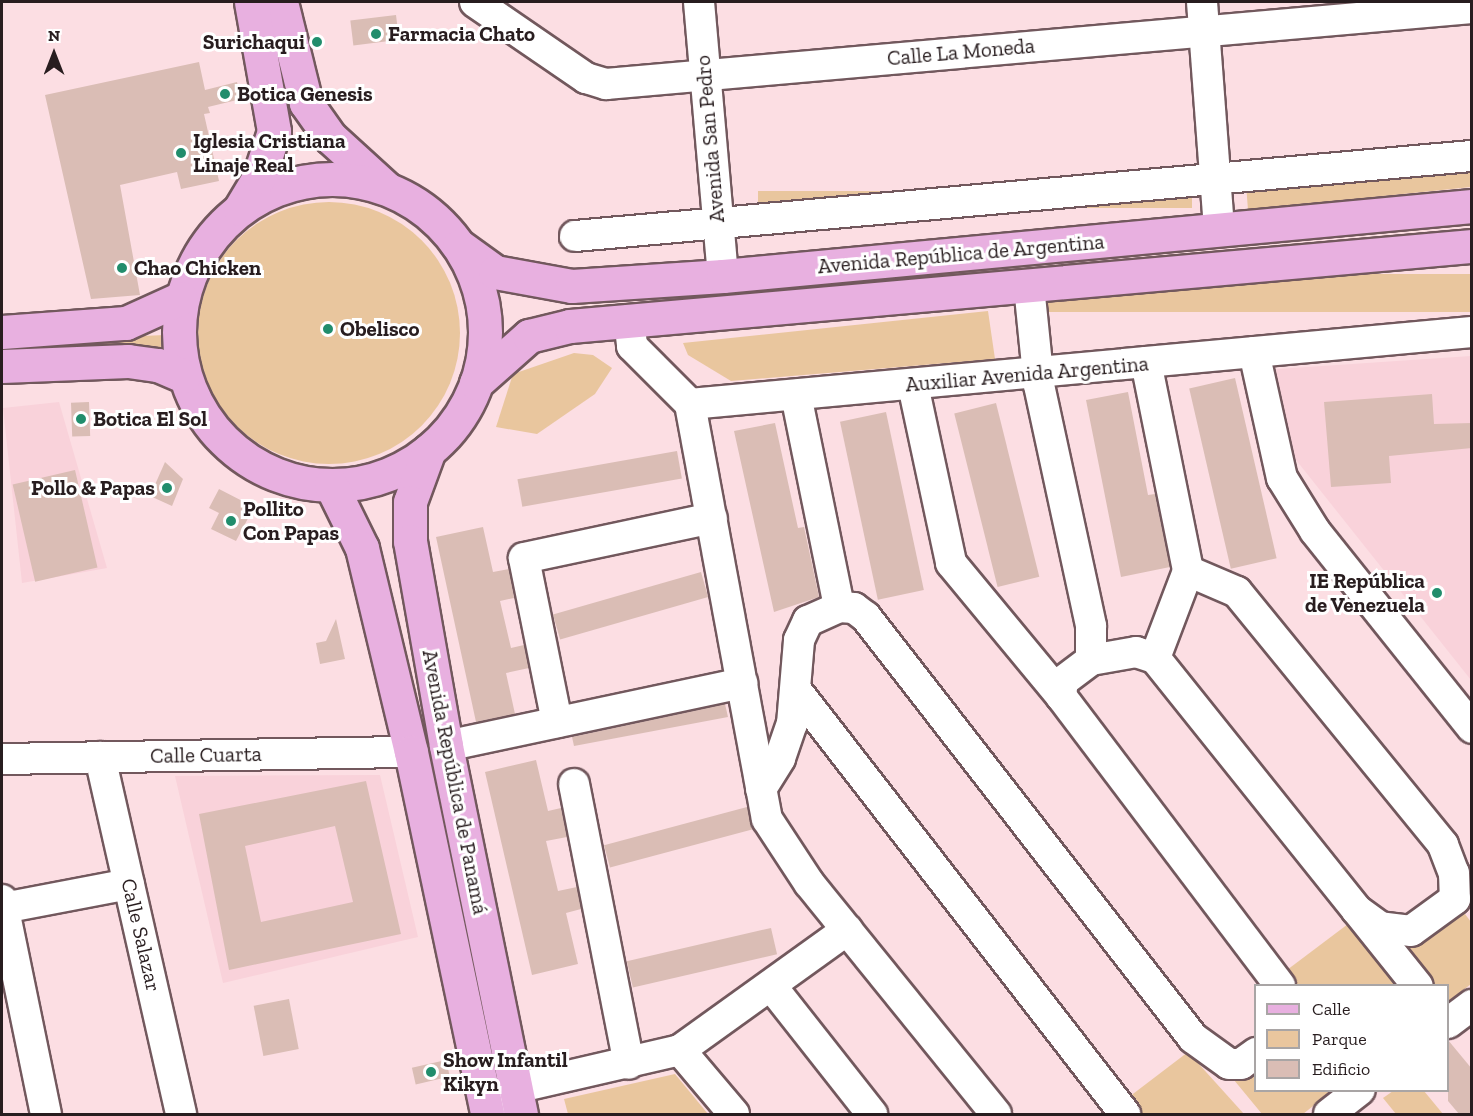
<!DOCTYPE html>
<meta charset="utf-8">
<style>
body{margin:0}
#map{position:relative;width:1473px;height:1116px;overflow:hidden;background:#fcdee3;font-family:"Zilla Slab",serif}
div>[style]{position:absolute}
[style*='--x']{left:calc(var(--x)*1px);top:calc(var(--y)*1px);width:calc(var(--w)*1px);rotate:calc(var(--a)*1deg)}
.built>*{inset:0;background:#f9d2da}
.green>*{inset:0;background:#e9c69e;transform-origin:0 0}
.round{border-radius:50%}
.building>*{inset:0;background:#dabdb5;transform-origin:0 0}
.roads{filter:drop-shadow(2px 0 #72585d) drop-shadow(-2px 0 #72585d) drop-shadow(0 2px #72585d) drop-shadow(0 -2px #72585d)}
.minor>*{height:30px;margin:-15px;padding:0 15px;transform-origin:15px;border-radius:15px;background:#fff}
.major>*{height:33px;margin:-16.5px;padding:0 16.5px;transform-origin:16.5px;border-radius:16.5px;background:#e8b0e0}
.major>.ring{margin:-16.5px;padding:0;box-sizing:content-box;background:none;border:33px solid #e8b0e0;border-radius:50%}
.dots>*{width:16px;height:16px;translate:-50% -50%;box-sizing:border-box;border:3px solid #fff;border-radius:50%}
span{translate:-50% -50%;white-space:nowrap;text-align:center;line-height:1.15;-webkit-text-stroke:6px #fff;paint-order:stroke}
.poi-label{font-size:21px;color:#281d1f;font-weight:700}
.left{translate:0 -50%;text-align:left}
.right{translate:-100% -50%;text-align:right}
.street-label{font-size:21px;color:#281d1f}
.frame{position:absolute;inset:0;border:3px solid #281d1f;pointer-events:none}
.legend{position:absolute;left:1254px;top:984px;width:195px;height:108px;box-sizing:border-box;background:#fff;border:2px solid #a9a5a5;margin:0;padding:8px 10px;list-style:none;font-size:18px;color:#281d1f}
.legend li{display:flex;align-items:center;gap:12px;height:30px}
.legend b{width:30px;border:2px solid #a9a5a5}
.north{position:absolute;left:24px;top:24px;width:60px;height:60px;-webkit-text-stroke:4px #fff;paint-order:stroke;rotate:0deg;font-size:16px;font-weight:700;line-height:24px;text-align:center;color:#281d1f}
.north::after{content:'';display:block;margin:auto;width:21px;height:27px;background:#281d1f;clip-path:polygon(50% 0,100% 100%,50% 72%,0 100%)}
</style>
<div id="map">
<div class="built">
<div style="clip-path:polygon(1471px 356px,1471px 680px,1277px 436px,1264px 370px)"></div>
<div style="clip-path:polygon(59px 402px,107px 568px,22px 583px,3px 408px)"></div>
<div style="clip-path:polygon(380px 775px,418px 937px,223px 983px,175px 776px)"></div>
</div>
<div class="green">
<div style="clip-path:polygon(1471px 165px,1471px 187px,1248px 210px,1246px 184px)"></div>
<div style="left:1192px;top:191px;width:17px;height:434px;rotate:90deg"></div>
<div class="round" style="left:198px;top:202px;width:262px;height:262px"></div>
<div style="left:1471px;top:274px;width:38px;height:425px;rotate:90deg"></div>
<div style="clip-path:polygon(988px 311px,995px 359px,731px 381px,688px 355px,683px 343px)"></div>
<div style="clip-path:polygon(165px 335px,161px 353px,2px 357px,2px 342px)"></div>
<div style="clip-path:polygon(574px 353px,593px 355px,612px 368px,595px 394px,537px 434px,496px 427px,513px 374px)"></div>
<div style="clip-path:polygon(1459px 906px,1471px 922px,1471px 984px,1448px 1002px,1448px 986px,1421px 985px,1383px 933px)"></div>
<div style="clip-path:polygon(1356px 918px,1408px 985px,1287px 985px,1279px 976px)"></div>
<div style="clip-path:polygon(1188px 1052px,1244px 1114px,1136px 1114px,1125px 1100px)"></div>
<div style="clip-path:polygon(1255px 1056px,1256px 1090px,1332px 1091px,1303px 1114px,1262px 1114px,1229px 1074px)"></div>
<div style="clip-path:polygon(675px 1074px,708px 1114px,568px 1114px,564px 1099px)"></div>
<div style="clip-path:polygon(1393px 1091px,1424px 1091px,1443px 1114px,1396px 1114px,1383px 1098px)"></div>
</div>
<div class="building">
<div style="left:396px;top:15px;width:25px;height:46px;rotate:83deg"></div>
<div style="clip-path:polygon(199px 62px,205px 90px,237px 82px,241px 99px,208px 107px,210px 113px,204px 114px,219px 181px,181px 189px,177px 172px,120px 185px,140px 295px,91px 299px,45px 95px)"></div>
<div style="left:1235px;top:378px;width:185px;height:47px;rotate:77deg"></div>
<div style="clip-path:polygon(1128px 392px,1148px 495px,1155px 494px,1170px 567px,1121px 577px,1086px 400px)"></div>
<div style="clip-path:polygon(1432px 394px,1434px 424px,1472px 423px,1472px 448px,1389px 456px,1391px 483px,1331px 487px,1324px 402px)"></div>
<div style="left:89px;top:402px;width:34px;height:18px;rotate:88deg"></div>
<div style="left:996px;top:403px;width:179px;height:43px;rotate:76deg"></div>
<div style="left:886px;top:412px;width:182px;height:47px;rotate:78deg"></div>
<div style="clip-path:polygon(775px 423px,798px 528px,804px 527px,819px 597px,774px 612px,734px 431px)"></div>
<div style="left:677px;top:451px;width:28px;height:162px;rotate:80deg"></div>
<div style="clip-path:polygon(165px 462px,183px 479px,172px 506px,150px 496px)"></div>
<div style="left:75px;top:470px;width:100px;height:64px;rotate:77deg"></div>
<div style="clip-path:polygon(219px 489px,254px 507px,236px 541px,211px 529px,219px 513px,209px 508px)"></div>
<div style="clip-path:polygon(483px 527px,493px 572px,509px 569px,514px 598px,500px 601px,511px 648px,524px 645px,529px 668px,506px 673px,515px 714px,476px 722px,436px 537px)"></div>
<div style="left:701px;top:572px;width:26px;height:154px;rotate:74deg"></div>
<div style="clip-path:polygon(336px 619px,345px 659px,320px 664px,316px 643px,326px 641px)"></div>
<div style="clip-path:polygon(725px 704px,728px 717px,574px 746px,572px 737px)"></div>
<div style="clip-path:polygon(536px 760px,548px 811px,561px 808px,567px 837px,546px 841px,558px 891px,577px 887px,581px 909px,566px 913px,578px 964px,532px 975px,485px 772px)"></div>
<div style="clip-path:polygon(evenodd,366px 781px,401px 934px,229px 970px,199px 814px,366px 781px,335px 826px,353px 902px,261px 922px,245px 846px,335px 826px)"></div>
<div style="left:747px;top:807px;width:23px;height:148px;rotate:75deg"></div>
<div style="left:771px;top:928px;width:27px;height:148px;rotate:77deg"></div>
<div style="left:289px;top:999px;width:51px;height:36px;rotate:79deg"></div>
<div style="clip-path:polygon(1448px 1040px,1472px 1069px,1472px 1114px,1459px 1114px,1448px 1101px)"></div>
<div style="left:446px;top:1060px;width:17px;height:35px;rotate:77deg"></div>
</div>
<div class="roads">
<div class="minor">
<div style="--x:475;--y:2;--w:135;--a:34.4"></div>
<div style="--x:586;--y:78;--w:21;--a:17"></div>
<div style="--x:606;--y:84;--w:869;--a:-5.02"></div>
<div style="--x:699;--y:2;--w:275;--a:85"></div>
<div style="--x:1202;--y:2;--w:229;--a:85.7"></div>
<div style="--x:575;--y:236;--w:901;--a:-5.1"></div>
<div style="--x:1029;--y:286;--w:100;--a:84.2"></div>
<div style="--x:1039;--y:385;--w:247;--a:77.8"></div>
<div style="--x:1091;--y:626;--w:34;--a:90"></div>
<div style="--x:1091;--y:660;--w:35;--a:143"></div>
<div style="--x:1063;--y:681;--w:15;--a:98"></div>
<div style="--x:1061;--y:696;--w:363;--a:52.9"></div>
<div style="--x:629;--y:320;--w:26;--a:83"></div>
<div style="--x:632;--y:346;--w:82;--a:45"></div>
<div style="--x:690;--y:404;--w:785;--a:-5.26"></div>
<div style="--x:1254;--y:352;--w:129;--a:77.5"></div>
<div style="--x:1282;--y:478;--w:62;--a:58.1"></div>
<div style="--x:1315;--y:531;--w:252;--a:51.4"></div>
<div style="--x:1146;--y:362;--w:213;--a:78.6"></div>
<div style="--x:1188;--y:571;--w:93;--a:110.8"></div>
<div style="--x:913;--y:385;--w:182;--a:77.9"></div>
<div style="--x:951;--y:563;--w:173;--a:50.4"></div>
<div style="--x:796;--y:395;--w:216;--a:78.5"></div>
<div style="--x:690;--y:404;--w:422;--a:79.5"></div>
<div style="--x:767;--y:819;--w:77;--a:56.7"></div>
<div style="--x:809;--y:883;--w:297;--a:51"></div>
<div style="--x:1188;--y:571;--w:53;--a:23.2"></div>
<div style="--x:1237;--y:592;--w:326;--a:50.8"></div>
<div style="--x:1443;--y:845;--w:30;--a:69"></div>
<div style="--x:1454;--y:873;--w:26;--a:88"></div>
<div style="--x:1455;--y:899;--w:54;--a:144"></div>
<div style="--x:1411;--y:931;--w:31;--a:-173"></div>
<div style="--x:1380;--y:927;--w:29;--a:-144"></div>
<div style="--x:1091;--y:660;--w:46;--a:-10.1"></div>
<div style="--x:1136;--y:652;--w:20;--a:18"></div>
<div style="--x:1155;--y:658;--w:420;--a:51.3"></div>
<div style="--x:796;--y:690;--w:537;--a:52.19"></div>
<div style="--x:557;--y:722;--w:167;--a:-101.4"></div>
<div style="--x:524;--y:558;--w:192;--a:-12"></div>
<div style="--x:446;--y:746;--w:303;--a:-12"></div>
<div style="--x:100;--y:757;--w:366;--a:77.2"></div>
<div style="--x:2;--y:759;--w:409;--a:-1"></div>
<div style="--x:574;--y:784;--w:285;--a:78.9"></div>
<div style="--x:761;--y:789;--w:36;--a:-58"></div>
<div style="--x:780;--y:758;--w:36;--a:-71"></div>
<div style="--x:792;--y:724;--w:84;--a:-85.2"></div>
<div style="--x:799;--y:640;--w:21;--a:-65"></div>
<div style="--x:808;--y:621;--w:34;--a:-24"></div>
<div style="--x:839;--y:607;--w:15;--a:4"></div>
<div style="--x:854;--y:608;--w:15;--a:37"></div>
<div style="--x:866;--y:617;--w:533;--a:52.16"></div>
<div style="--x:1193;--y:1038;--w:44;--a:35.8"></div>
<div style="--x:1229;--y:1064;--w:12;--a:0"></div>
<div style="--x:1241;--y:1064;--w:19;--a:-36"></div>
<div style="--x:2;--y:900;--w:218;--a:78.4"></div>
<div style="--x:3;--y:908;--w:128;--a:-10.8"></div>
<div style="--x:772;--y:987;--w:162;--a:51.8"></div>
<div style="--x:1448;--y:1023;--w:30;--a:-37"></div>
<div style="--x:495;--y:1102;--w:25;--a:-34"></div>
<div style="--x:516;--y:1088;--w:168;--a:-13"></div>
<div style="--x:734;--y:1114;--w:84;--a:-130.2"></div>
<div style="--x:680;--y:1050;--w:206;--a:-35.7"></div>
<div style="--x:1329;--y:1114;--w:39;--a:-38"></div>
</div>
<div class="major">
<div style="--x:281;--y:2;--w:104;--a:76.1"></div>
<div style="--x:306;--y:103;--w:42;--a:54.8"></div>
<div style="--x:330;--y:137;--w:76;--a:42.3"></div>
<div class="ring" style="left:179px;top:179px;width:273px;height:273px"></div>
<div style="--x:240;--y:209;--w:37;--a:-59"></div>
<div style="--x:259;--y:177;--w:48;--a:-71.9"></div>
<div style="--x:274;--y:131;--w:131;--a:-100.1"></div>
<div style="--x:459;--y:246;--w:44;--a:35.8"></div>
<div style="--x:495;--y:272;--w:78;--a:10.3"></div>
<div style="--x:572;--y:286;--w:151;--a:-3.8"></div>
<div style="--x:723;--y:276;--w:752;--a:-5.34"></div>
<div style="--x:2;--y:332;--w:124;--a:-4.2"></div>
<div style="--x:126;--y:323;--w:60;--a:-24.4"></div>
<div style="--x:2;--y:366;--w:126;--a:-2.3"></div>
<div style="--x:128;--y:361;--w:30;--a:8"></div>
<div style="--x:158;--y:365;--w:28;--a:23"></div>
<div style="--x:476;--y:383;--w:71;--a:-41.6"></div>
<div style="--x:529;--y:336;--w:42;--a:-13.7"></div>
<div style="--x:570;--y:326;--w:906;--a:-5.07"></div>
<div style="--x:429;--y:450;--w:55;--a:110.1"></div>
<div style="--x:410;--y:502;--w:39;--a:90"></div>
<div style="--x:410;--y:541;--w:208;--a:80"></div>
<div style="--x:446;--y:746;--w:376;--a:78.5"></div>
<div style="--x:331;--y:485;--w:70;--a:63.8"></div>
<div style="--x:362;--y:548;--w:210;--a:76.5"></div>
<div style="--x:411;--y:752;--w:370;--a:78.1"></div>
</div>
</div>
<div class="dots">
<div style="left:376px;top:34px;background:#218d6c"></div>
<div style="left:317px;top:42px;background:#218d6c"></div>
<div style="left:225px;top:94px;background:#218d6c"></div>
<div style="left:181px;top:153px;background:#218d6c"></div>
<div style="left:122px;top:268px;background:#218d6c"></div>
<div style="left:328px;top:329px;background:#218d6c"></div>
<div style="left:81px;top:419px;background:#218d6c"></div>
<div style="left:167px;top:488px;background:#218d6c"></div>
<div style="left:231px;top:521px;background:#218d6c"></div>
<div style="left:1437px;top:593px;background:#218d6c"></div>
<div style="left:431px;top:1072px;background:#218d6c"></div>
</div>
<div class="poi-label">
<span class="left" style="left:388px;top:34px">Farmacia Chato</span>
<span class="right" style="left:305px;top:42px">Surichaqui</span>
<span class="left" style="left:237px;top:94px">Botica Genesis</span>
<span class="left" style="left:193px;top:153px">Iglesia Cristiana<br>Linaje Real</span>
<span class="left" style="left:134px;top:268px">Chao Chicken</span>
<span class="left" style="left:340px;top:329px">Obelisco</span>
<span class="left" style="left:93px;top:419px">Botica El Sol</span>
<span class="right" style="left:155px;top:488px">Pollo &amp; Papas</span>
<span class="left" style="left:243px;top:521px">Pollito<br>Con Papas</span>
<span class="right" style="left:1425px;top:593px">IE República<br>de Venezuela</span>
<span class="left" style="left:443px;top:1072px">Show Infantil<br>Kikyn</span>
</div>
<div class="street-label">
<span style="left:961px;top:52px;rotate:-5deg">Calle La Moneda</span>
<span style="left:710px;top:139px;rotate:-95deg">Avenida San Pedro</span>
<span style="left:961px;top:254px;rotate:-5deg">Avenida República de Argentina</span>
<span style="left:1027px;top:374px;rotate:-5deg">Auxiliar Avenida Argentina</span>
<span style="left:206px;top:755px;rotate:-1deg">Calle Cuarta</span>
<span style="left:455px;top:782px;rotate:79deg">Avenida República de Panamá</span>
<span style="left:141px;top:935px;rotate:77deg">Calle Salazar</span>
</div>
<div class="frame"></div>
<ul class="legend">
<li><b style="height:8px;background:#e8b0e0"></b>Calle</li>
<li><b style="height:16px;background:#e9c69e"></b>Parque</li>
<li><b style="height:16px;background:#dabdb5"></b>Edificio</li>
</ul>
<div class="north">N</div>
</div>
